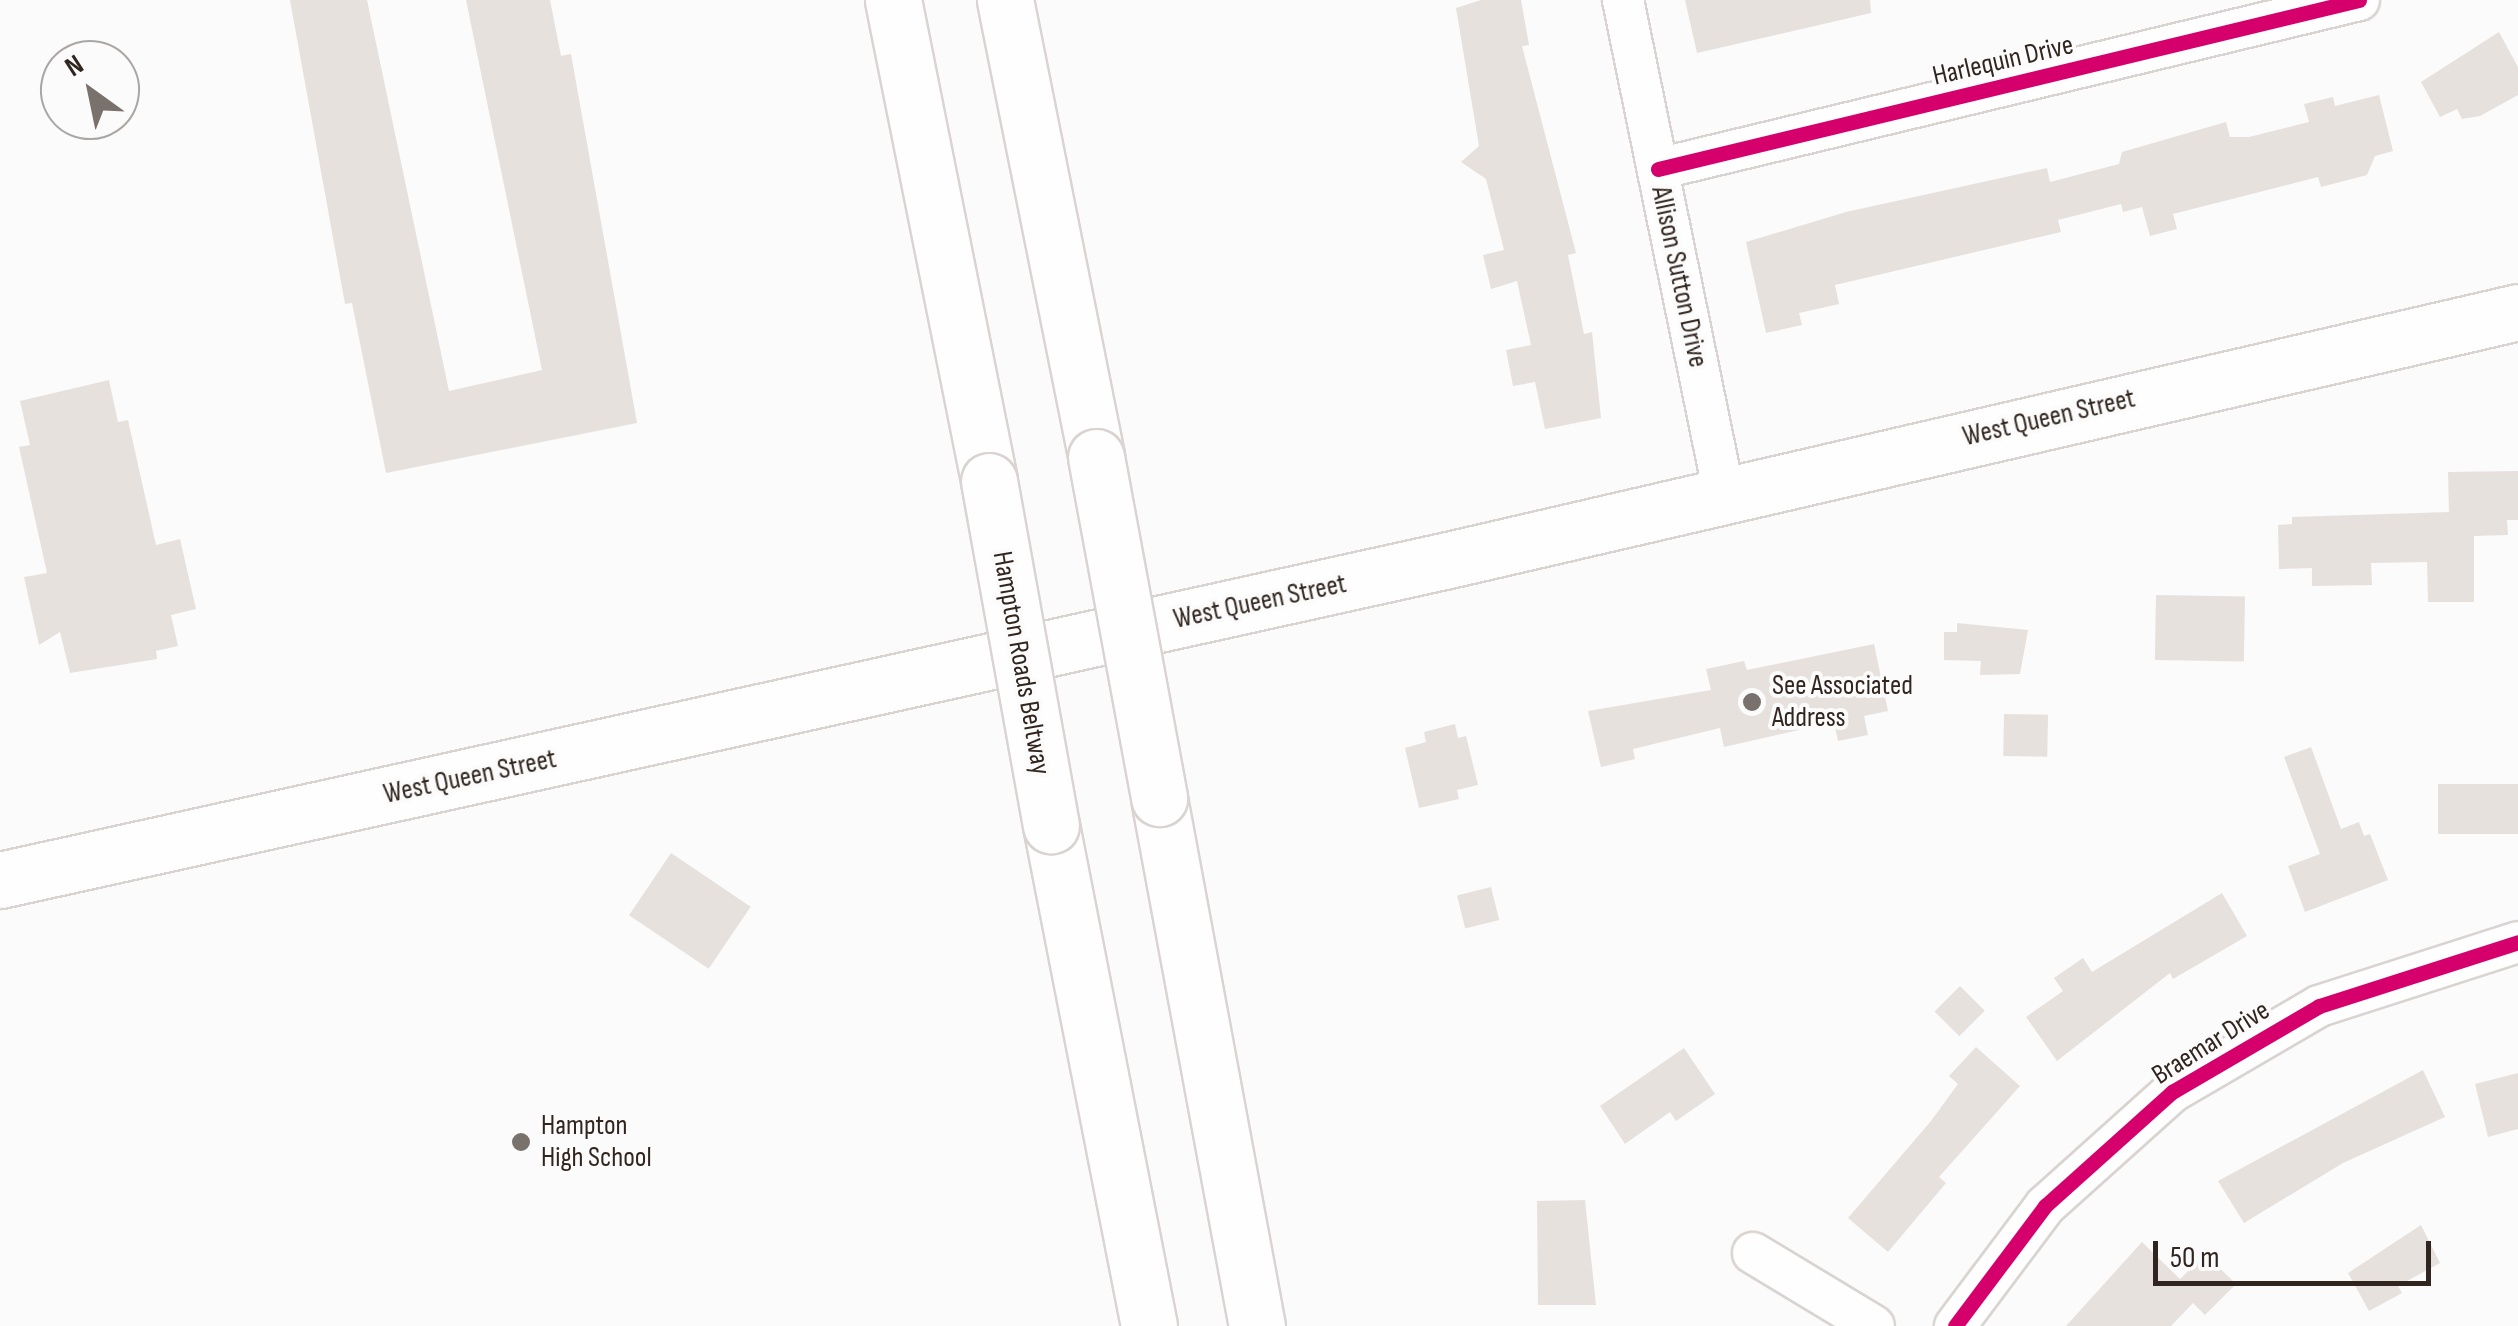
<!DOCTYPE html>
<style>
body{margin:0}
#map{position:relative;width:2518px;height:1326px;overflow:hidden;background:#fbfbfb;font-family:"Sofia Sans Condensed",sans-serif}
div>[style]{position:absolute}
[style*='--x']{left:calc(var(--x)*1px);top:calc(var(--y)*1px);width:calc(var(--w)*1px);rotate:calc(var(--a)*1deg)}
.building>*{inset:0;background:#e6e1dd;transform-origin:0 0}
.roads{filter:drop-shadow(2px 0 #d9d4d1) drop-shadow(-2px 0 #d9d4d1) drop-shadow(0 2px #d9d4d1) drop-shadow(0 -2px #d9d4d1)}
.minor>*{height:40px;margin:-20px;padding:0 20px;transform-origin:20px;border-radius:20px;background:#fefefe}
.secondary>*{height:55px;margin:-27.5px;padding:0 27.5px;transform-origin:27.5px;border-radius:27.5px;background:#fefefe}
.motorway>*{height:55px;margin:-27.5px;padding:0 27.5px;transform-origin:27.5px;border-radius:27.5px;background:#fefefe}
.bridges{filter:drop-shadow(2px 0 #d9d4d1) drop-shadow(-2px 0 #d9d4d1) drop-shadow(0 2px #d9d4d1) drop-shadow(0 -2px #d9d4d1)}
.motorway-bridge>*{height:55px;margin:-27.5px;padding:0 27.5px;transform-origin:27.5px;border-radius:27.5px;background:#fefefe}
.cycleway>*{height:15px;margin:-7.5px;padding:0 7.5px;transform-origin:7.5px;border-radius:7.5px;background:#d6006c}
.dots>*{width:28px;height:28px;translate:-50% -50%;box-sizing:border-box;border:5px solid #fbfbfb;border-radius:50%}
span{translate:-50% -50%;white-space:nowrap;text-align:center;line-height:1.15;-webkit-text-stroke:8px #fbfbfb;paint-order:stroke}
.street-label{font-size:28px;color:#31261f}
.poi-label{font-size:28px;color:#31261f}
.left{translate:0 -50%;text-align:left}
.north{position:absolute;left:40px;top:40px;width:100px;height:100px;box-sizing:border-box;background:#fbfbfb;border:2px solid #aaa6a3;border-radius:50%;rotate:327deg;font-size:28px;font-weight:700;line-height:40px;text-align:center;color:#31261f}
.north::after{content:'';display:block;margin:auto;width:35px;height:45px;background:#78716c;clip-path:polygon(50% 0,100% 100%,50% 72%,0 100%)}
.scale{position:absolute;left:2153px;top:1241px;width:278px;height:45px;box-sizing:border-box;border:5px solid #31261f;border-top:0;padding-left:12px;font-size:30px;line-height:35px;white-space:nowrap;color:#31261f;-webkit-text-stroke:8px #fbfbfb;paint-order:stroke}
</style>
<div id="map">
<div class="building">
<div style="clip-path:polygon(290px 0,367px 0,449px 391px,542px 370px,466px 0,550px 0,561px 56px,571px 54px,637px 423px,386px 473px,352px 303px,345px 304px)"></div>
<div style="clip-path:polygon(1481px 0,1521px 0,1529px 45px,1522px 46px,1576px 253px,1568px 255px,1584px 334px,1592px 332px,1601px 418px,1545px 429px,1535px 382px,1513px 386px,1506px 350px,1531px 345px,1517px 281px,1491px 289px,1483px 255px,1504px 250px,1486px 179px,1461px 162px,1479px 146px,1456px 8px)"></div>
<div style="clip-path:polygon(1685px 0,1870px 0,1871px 13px,1697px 53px)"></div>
<div style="clip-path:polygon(2499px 32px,2518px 67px,2518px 95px,2480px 116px,2462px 119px,2457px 109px,2440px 117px,2421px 82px)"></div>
<div style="clip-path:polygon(2379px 95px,2393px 151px,2375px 156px,2367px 175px,2321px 187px,2318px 177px,2173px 214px,2177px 229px,2150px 236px,2142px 207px,2123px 212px,2121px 204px,2058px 220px,2061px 232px,1835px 285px,1839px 304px,1799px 313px,1802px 325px,1766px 333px,1746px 242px,1846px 212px,2047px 168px,2050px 182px,2119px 164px,2122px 152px,2226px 122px,2230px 137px,2249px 137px,2309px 122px,2304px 104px,2333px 97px,2335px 106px)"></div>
<div style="clip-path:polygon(109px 380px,118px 422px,128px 420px,156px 545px,180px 539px,196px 609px,171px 615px,178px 646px,156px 651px,157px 659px,70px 673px,60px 632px,39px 645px,24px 577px,47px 573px,19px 447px,30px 445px,20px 401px)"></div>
<div style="clip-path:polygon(2518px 471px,2518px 520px,2507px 520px,2508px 535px,2474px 536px,2474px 602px,2428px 602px,2427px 562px,2371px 563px,2372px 585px,2312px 586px,2312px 568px,2279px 569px,2278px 525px,2292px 524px,2292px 517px,2449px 512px,2448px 472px)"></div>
<div style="left:2156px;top:595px;width:89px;height:65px;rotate:1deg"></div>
<div style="clip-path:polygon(1957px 623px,2028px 630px,2020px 674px,1980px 675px,1981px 661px,1944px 660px,1944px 632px,1957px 632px)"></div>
<div style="clip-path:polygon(1874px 644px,1888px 711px,1864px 716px,1868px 735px,1838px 741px,1834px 722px,1724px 747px,1720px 728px,1633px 749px,1635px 759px,1601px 767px,1588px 711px,1711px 690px,1706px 669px,1744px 661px,1747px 670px)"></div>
<div style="left:2004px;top:714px;width:44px;height:42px;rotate:1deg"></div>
<div style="clip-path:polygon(1455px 724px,1458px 738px,1466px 736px,1478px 785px,1457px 790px,1459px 799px,1419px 808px,1405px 748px,1426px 742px,1424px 732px)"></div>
<div style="clip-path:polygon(2311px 747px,2341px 829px,2359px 822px,2364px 836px,2370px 834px,2388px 880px,2305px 912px,2288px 866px,2320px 854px,2284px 757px)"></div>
<div style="left:2518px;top:784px;width:50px;height:80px;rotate:90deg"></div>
<div style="left:671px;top:853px;width:96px;height:75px;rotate:34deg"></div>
<div style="left:1491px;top:887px;width:34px;height:35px;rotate:76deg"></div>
<div style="clip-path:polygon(2222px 893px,2247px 936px,2173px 979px,2170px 973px,2057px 1061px,2026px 1017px,2063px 991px,2054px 978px,2083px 958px,2092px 972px)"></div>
<div style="left:1960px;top:986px;width:35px;height:36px;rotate:45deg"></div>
<div style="clip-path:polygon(1976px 1047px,2020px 1086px,1939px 1177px,1946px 1183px,1888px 1252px,1848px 1218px,1931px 1121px,1958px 1084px,1949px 1076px)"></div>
<div style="clip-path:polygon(1684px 1048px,1715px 1094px,1676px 1121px,1670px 1112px,1625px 1144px,1600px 1106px)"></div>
<div style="clip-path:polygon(2423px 1070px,2445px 1117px,2343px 1163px,2244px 1223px,2218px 1181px)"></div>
<div style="clip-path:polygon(2518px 1073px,2518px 1129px,2488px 1137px,2475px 1084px)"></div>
<div style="clip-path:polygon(1585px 1200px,1596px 1305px,1538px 1305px,1537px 1201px)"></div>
<div style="clip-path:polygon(2421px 1225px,2440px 1263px,2398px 1286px,2402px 1293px,2369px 1311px,2348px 1273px)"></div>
<div style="clip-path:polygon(2142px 1242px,2180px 1279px,2205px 1254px,2236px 1284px,2205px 1315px,2193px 1303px,2171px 1326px,2066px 1326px)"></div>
</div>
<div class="roads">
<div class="minor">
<div style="--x:1623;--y:0;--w:504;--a:78.44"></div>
<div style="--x:1658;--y:169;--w:721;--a:-13.55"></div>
<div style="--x:1753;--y:1253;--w:141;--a:31.1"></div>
<div style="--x:1955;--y:1326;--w:150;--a:-53.1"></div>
<div style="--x:2045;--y:1206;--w:171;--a:-41.9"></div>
<div style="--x:2172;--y:1092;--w:170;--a:-30.3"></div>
<div style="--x:2319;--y:1006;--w:209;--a:-17.8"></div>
</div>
<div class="secondary">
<div style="--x:0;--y:880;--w:1479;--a:-12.46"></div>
<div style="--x:1444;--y:561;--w:1102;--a:-13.05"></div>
</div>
<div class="motorway">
<div style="--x:893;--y:0;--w:490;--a:78.7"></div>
<div style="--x:1005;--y:0;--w:466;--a:78.7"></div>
<div style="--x:1159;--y:798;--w:537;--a:79.49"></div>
<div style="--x:1051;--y:825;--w:510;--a:78.93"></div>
</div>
</div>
<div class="bridges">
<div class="motorway-bridge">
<div style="--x:1096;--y:457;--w:347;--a:79.5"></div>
<div style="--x:989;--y:481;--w:350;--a:79.8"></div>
</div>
</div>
<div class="cycleway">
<div style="--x:1658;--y:169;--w:721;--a:-13.55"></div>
<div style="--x:1955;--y:1326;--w:150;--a:-53.1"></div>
<div style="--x:2045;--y:1206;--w:171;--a:-41.9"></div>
<div style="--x:2172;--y:1092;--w:170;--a:-30.3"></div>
<div style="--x:2319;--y:1006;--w:209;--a:-17.8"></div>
</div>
<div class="dots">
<div style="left:1752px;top:702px;background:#78716c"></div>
<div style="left:521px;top:1142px;background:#78716c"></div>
</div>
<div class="street-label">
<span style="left:2003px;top:61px;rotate:-13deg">Harlequin Drive</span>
<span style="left:1679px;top:277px;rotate:78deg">Allison Sutton Drive</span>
<span style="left:2049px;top:418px;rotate:-13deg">West Queen Street</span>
<span style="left:1260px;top:602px;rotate:-12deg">West Queen Street</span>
<span style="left:1021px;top:663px;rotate:80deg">Hampton Roads Beltway</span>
<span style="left:470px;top:777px;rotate:-12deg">West Queen Street</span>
<span style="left:2211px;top:1043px;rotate:-32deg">Braemar Drive</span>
</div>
<div class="poi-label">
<span class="left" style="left:1772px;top:702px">See Associated<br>Address</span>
<span class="left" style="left:541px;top:1142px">Hampton<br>High School</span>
</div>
<div class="north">N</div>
<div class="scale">50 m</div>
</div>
